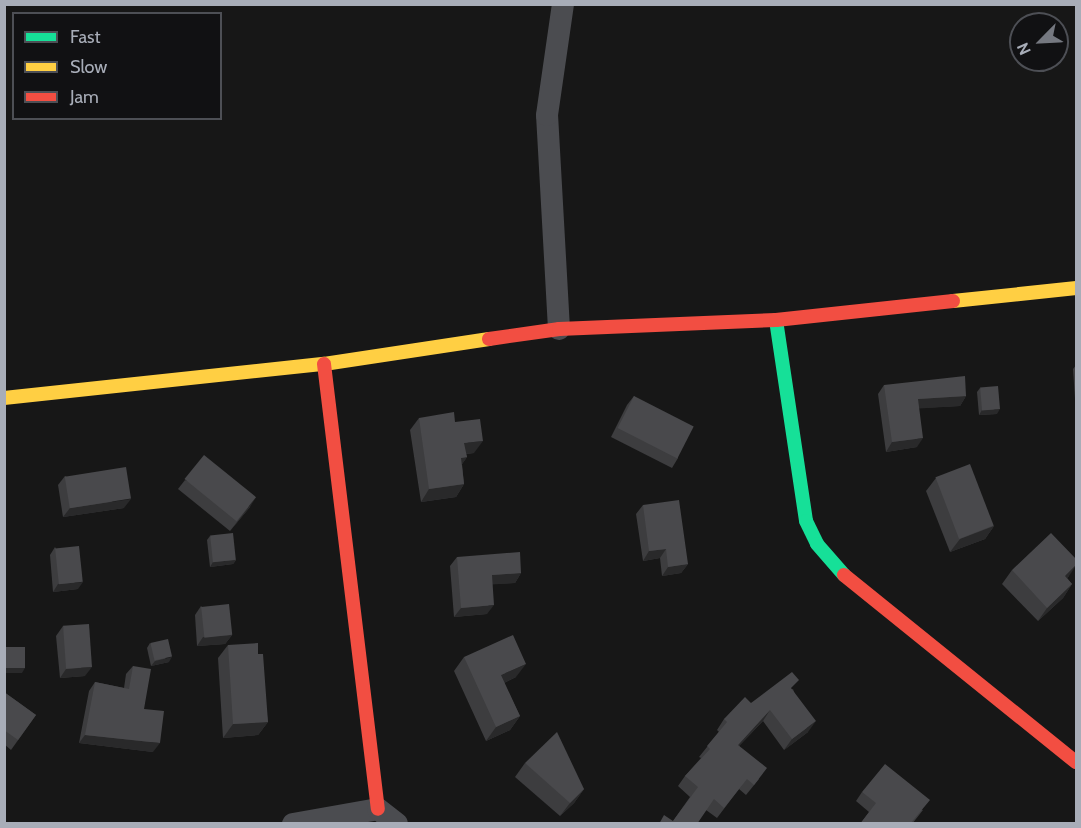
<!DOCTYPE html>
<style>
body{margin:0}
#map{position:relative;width:1081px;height:828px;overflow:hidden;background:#171717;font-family:Cabin,sans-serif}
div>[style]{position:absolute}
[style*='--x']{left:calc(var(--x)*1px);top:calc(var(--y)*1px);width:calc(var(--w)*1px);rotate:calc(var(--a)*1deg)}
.street>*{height:22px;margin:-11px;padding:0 11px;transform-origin:11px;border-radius:11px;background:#4b4c50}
.fast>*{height:14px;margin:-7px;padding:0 7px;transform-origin:7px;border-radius:7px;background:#16e098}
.slow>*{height:14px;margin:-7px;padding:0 7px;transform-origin:7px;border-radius:7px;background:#ffcf43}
.jam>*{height:14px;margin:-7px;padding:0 7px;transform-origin:7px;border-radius:7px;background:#f24e42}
.wall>*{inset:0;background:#3d3d3f}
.shaded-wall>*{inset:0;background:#29292a}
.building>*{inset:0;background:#49494c;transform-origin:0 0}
span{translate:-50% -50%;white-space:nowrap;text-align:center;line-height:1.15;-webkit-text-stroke:4.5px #111113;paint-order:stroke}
.frame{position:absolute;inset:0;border:6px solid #a8adb8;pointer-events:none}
.legend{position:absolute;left:12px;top:12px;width:210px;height:108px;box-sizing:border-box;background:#111113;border:2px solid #4d4f55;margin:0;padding:8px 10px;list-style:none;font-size:18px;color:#a8adb8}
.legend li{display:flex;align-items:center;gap:12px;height:30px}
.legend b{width:30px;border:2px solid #4d4f55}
.north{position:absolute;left:1009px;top:12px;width:60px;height:60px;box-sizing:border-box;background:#111113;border:2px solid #4d4f55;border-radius:50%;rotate:246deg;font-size:16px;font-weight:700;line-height:24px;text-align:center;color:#a8adb8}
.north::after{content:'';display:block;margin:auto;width:21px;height:27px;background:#757880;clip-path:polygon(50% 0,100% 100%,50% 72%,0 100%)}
</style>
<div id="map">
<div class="street">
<div style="--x:559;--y:329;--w:214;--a:-93.2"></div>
<div style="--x:547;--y:115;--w:112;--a:-81.8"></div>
<div style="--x:293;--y:824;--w:86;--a:-10"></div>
<div style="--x:378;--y:809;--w:24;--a:38"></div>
</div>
<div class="fast">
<div style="--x:776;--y:320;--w:203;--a:81.5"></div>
<div style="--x:806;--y:521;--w:25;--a:64"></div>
<div style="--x:817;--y:544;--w:41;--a:48.9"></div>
</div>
<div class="slow">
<div style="--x:953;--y:301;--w:124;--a:-6"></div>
<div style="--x:4;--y:398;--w:322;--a:-6.1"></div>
<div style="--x:324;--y:364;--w:167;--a:-8.6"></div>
</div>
<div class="jam">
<div style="--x:489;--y:339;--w:71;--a:-8.1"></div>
<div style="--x:559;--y:329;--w:217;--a:-2.4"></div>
<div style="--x:776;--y:320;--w:178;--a:-6.1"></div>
<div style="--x:324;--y:364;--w:448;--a:83.1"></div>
<div style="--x:844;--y:575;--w:298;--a:38.9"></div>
</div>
<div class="wall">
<div style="clip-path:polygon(1077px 364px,1077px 399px,1075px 399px,1073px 369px)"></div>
<div style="clip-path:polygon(884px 385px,966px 396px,960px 406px,919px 408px,917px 447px,886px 452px,878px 394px)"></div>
<div style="clip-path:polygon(980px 388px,997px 414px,979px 415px,977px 392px)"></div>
<div style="clip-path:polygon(634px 396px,678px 458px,672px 468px,611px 437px,627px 405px)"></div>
<div style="clip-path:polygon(419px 418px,455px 422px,474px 453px,466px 454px,467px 457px,462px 464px,464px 484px,456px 497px,421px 502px,410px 430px)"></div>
<div style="clip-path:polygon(65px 476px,124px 508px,63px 517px,58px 485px)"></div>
<div style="clip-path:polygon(936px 478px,994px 526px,985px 539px,950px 552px,926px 491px)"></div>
<div style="clip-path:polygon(185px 480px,250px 507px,230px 531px,178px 489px)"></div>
<div style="clip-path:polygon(643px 505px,688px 564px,681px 573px,662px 576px,660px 558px,643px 561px,636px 514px)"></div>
<div style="clip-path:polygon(210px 536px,236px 560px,233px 564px,210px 567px,207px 540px)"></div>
<div style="clip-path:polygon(55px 547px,78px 589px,53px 592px,50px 555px)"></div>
<div style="clip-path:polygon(457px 557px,521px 573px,515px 583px,492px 584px,487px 614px,454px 617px,450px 566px)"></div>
<div style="clip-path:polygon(1012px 570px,1069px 576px,1067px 578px,1072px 584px,1063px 598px,1038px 621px,1002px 584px)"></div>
<div style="clip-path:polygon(201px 606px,232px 635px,225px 644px,197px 646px,195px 615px)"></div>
<div style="clip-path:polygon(63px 626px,85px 676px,60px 678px,56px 636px)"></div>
<div style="clip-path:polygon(150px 643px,169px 662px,151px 666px,147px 648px)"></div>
<div style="clip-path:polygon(228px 645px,258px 654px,268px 722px,258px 735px,223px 738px,218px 658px)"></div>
<div style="clip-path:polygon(464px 657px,516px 677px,504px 683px,520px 716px,510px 730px,486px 741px,454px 671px)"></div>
<div style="clip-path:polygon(133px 666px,144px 709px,153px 752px,79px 743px,89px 691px,95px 682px,124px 688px,126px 674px)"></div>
<div style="clip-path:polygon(793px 689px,808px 732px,784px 750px,763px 721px,739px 746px,759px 779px,746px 795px,739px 789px,717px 818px,706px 810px,673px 821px,690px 797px,678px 786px,685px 776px,701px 758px,699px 757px,719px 732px,717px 730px,724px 719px,751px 703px)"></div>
<div style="clip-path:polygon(4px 692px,36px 715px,11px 750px,4px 744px)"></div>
<div style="clip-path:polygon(525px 763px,584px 789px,574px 803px,560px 816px,515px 777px)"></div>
<div style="clip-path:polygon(862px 792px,923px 810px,912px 824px,860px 824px,869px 812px,856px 801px)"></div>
</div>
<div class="shaded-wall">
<div style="clip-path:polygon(966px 396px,960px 406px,911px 409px,918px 399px)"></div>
<div style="clip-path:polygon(1000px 409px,997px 414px,979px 415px,982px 410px)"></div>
<div style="clip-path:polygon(923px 438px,917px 447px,886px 452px,892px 442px)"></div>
<div style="clip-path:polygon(483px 441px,474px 453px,456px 455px,464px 443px)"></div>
<div style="clip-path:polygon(467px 457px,458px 470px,461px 458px)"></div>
<div style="clip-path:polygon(464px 484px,456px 497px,421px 502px,429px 489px)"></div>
<div style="clip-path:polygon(256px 497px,250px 507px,230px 531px,237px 522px)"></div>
<div style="clip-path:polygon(131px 499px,124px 508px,63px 517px,70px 508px)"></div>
<div style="clip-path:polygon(994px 526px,985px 539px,950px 552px,960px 539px)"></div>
<div style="clip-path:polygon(666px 549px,660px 558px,643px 561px,649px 551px)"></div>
<div style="clip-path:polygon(236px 560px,233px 564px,210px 567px,213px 562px)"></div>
<div style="clip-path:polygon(688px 564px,681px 573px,662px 576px,668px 567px)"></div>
<div style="clip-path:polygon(1077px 564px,1069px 576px,1055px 589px,1065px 576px)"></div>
<div style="clip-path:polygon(521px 573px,515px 583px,485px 585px,492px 575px)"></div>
<div style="clip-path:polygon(83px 582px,78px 589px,53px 592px,58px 584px)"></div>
<div style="clip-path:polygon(1072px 584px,1063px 598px,1038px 621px,1047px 608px)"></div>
<div style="clip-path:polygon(494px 605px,487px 614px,454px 617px,461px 608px)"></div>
<div style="clip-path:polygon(232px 635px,225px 644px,197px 646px,203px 637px)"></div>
<div style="clip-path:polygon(172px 657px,169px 662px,151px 666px,155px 661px)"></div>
<div style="clip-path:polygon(526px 664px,516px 677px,491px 689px,501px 675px)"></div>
<div style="clip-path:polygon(92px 667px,85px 676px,60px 678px,66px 669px)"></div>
<div style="clip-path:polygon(4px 668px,25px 668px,22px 673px,4px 673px)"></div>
<div style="clip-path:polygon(770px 710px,763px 721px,730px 755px,738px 745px)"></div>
<div style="clip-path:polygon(520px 716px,510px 730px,486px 741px,496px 727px)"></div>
<div style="clip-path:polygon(816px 721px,808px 732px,784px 750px,792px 739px)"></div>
<div style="clip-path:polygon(268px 722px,258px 735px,223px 738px,233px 724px)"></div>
<div style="clip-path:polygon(85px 735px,160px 743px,153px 752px,79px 743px)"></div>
<div style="clip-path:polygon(584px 789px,574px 803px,560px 816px,570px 803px)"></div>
</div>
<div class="building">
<div style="clip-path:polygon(965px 376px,966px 396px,918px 399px,923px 438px,892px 442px,884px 385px)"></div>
<div style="left:998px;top:386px;width:23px;height:18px;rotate:85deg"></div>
<div style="left:634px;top:396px;width:67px;height:36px;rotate:27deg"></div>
<div style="clip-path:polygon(454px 412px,455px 422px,480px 419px,483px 441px,464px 443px,467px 457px,461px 458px,464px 484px,429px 489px,419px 418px)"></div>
<div style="left:204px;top:455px;width:67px;height:31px;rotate:39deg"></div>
<div style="left:970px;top:464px;width:66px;height:37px;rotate:69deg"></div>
<div style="left:126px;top:467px;width:32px;height:62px;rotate:81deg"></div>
<div style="clip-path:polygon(679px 500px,688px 564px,668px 567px,666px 549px,649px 551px,643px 505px)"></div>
<div style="left:233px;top:533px;width:27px;height:23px;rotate:84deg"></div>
<div style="clip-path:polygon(1051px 533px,1077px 560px,1077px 564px,1065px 576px,1072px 584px,1047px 608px,1012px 570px)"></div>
<div style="left:79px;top:546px;width:36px;height:24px;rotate:84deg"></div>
<div style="clip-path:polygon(520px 552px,521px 573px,492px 575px,494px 605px,461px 608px,457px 557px)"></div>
<div style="left:229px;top:604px;width:31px;height:28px;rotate:84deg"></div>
<div style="left:89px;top:624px;width:43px;height:26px;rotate:86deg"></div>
<div style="clip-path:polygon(513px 635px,526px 664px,501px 675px,520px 716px,496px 727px,464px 657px)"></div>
<div style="left:168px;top:639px;width:18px;height:18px;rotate:77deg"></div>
<div style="clip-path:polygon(258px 643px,258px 654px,263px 654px,268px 722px,233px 724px,228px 645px)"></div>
<div style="left:4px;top:647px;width:21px;height:21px"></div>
<div style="clip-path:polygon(133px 666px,151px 669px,144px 709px,164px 711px,160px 743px,85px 735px,95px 682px,129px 689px)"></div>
<div style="clip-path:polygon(792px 672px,799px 680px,791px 688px,816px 721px,792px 739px,770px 710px,738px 745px,767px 768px,754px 785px,747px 779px,724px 808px,714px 799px,697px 824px,659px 824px,664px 815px,673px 821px,698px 787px,685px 776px,710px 749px,707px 746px,727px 722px,724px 719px,745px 697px,751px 703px)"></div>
<div style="clip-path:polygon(4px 692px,36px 715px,18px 740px,4px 730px)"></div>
<div style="clip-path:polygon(557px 732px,584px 789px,570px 803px,525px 763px)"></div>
<div style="clip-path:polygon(885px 764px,930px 800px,910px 824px,860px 824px,876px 803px,862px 792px)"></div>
</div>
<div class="frame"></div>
<ul class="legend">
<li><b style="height:8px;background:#16e098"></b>Fast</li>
<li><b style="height:8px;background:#ffcf43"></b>Slow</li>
<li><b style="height:8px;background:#f24e42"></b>Jam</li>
</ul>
<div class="north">N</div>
</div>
